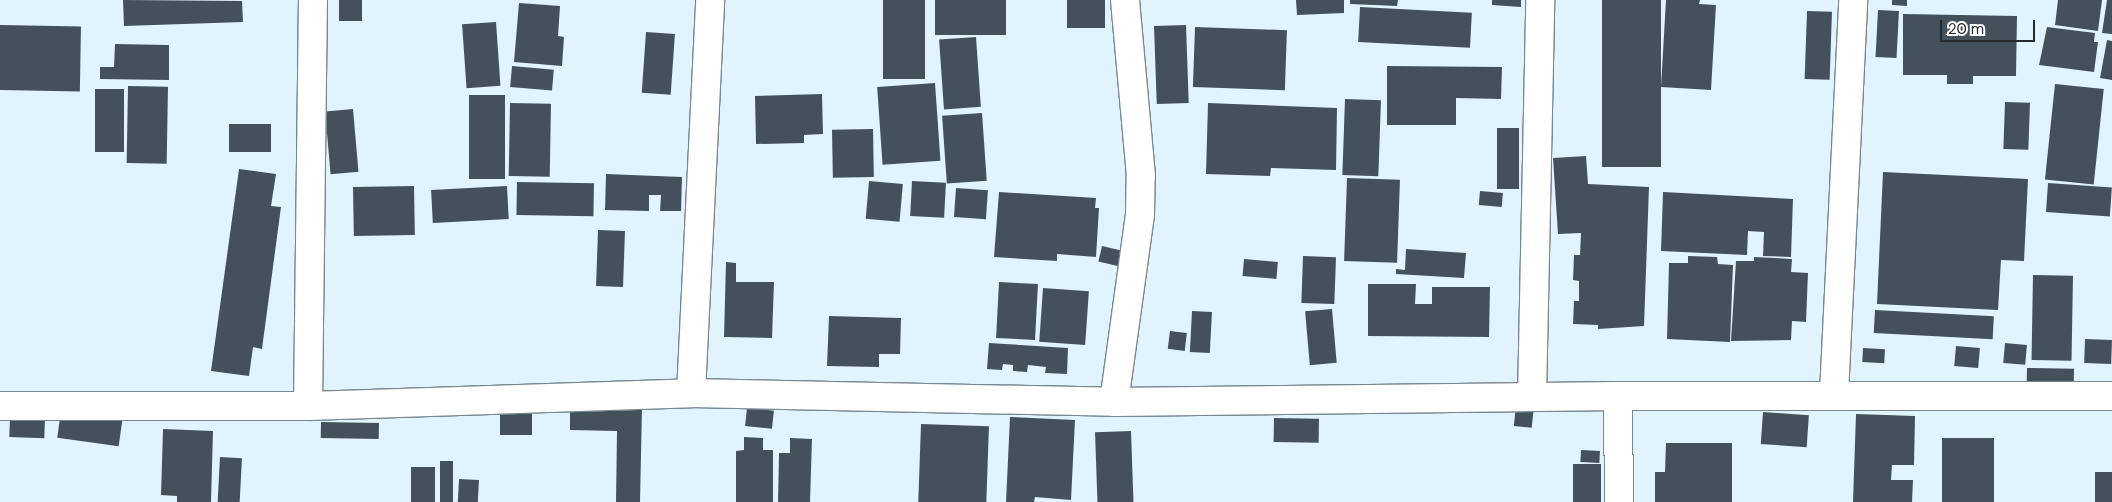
<!DOCTYPE html>
<style>
body{margin:0}
#map{position:relative;width:2112px;height:502px;overflow:hidden;background:#e1f4fd;font-family:"DM Sans",sans-serif}
div>[style]{position:absolute}
[style*='--x']{left:calc(var(--x)*1px);top:calc(var(--y)*1px);width:calc(var(--w)*1px);rotate:calc(var(--a)*1deg)}
.building>*{inset:0;background:#43525a;transform-origin:0 0}
.roads{filter:drop-shadow(1px 0 #778890) drop-shadow(-1px 0 #778890) drop-shadow(0 1px #778890) drop-shadow(0 -1px #778890)}
.street>*{height:28px;margin:-14px;padding:0 14px;transform-origin:14px;border-radius:14px;background:#fff}
span{translate:-50% -50%;white-space:nowrap;text-align:center;line-height:1.15;-webkit-text-stroke:5px #fff;paint-order:stroke}
.scale{position:absolute;left:1940px;top:20px;width:95px;height:22px;box-sizing:border-box;border:2px solid #242b2f;border-top:0;padding-left:6px;font-size:15px;line-height:18px;white-space:nowrap;color:#242b2f;-webkit-text-stroke:4px #fff;paint-order:stroke}
</style>
<div id="map">
<div class="building">
<div style="clip-path:polygon(123px 0,242px 1px,243px 22px,124px 26px)"></div>
<div style="left:339px;top:0;width:23px;height:21px"></div>
<div style="left:883px;top:0;width:42px;height:79px"></div>
<div style="left:935px;top:0;width:71px;height:35px"></div>
<div style="left:1067px;top:0;width:38px;height:28px"></div>
<div style="clip-path:polygon(1296px 0,1344px 0,1344px 13px,1297px 15px)"></div>
<div style="clip-path:polygon(1350px 0,1398px 0,1397px 6px,1350px 4px)"></div>
<div style="clip-path:polygon(1492px 0,1521px 0,1521px 7px,1492px 5px)"></div>
<div style="left:1602px;top:0;width:59px;height:167px"></div>
<div style="clip-path:polygon(1666px 0,1700px 0,1699px 4px,1716px 5px,1711px 90px,1661px 87px)"></div>
<div style="clip-path:polygon(1892px 0,1907px 0,1907px 6px,1892px 5px)"></div>
<div style="clip-path:polygon(2058px 0,2102px 0,2098px 31px,2055px 25px)"></div>
<div style="clip-path:polygon(2107px 0,2112px 0,2112px 34px,2102px 33px)"></div>
<div style="clip-path:polygon(519px 3px,560px 6px,558px 36px,564px 37px,562px 66px,514px 62px)"></div>
<div style="left:1360px;top:7px;width:112px;height:35px;rotate:3deg"></div>
<div style="left:1878px;top:10px;width:21px;height:47px;rotate:3deg"></div>
<div style="left:1807px;top:11px;width:25px;height:68px;rotate:2deg"></div>
<div style="clip-path:polygon(1903px 14px,2017px 16px,2016px 76px,1973px 76px,1973px 84px,1947px 84px,1947px 75px,1903px 75px)"></div>
<div style="left:496px;top:22px;width:64px;height:34px;rotate:86deg"></div>
<div style="left:0;top:25px;width:81px;height:65px;rotate:1deg"></div>
<div style="left:1186px;top:25px;width:78px;height:32px;rotate:88deg"></div>
<div style="left:1195px;top:27px;width:92px;height:60px;rotate:2deg"></div>
<div style="clip-path:polygon(2047px 27px,2095px 33px,2094px 42px,2098px 42px,2094px 72px,2039px 65px)"></div>
<div style="left:646px;top:32px;width:29px;height:61px;rotate:4deg"></div>
<div style="left:976px;top:37px;width:70px;height:37px;rotate:86deg"></div>
<div style="clip-path:polygon(2107px 40px,2112px 41px,2112px 80px,2100px 78px)"></div>
<div style="clip-path:polygon(115px 44px,169px 45px,169px 80px,100px 79px,100px 67px,114px 67px)"></div>
<div style="left:512px;top:66px;width:42px;height:21px;rotate:5deg"></div>
<div style="clip-path:polygon(1387px 66px,1502px 67px,1501px 99px,1456px 98px,1456px 125px,1387px 125px)"></div>
<div style="left:935px;top:83px;width:78px;height:58px;rotate:86deg"></div>
<div style="left:2055px;top:84px;width:49px;height:96px;rotate:6deg"></div>
<div style="left:128px;top:86px;width:40px;height:77px;rotate:1deg"></div>
<div style="left:95px;top:89px;width:29px;height:63px"></div>
<div style="clip-path:polygon(822px 94px,823px 134px,804px 135px,804px 143px,756px 144px,755px 96px)"></div>
<div style="left:469px;top:95px;width:36px;height:84px"></div>
<div style="left:1345px;top:99px;width:36px;height:76px;rotate:2deg"></div>
<div style="left:2005px;top:102px;width:25px;height:47px;rotate:2deg"></div>
<div style="left:510px;top:103px;width:41px;height:73px;rotate:1deg"></div>
<div style="clip-path:polygon(1208px 103px,1337px 108px,1336px 170px,1271px 168px,1270px 176px,1206px 174px)"></div>
<div style="left:353px;top:109px;width:63px;height:28px;rotate:85deg"></div>
<div style="left:982px;top:113px;width:68px;height:40px;rotate:86deg"></div>
<div style="left:229px;top:124px;width:42px;height:28px"></div>
<div style="left:1497px;top:128px;width:22px;height:61px"></div>
<div style="left:873px;top:129px;width:48px;height:41px;rotate:89deg"></div>
<div style="clip-path:polygon(1586px 156px,1588px 184px,1649px 187px,1644px 326px,1598px 329px,1598px 325px,1573px 324px,1574px 301px,1579px 301px,1579px 281px,1573px 280px,1574px 255px,1580px 255px,1581px 233px,1558px 234px,1553px 158px)"></div>
<div style="clip-path:polygon(239px 169px,276px 174px,271px 206px,281px 207px,262px 349px,253px 347px,249px 376px,211px 371px)"></div>
<div style="clip-path:polygon(1883px 172px,2028px 179px,2024px 261px,2001px 260px,1998px 310px,1877px 304px)"></div>
<div style="clip-path:polygon(606px 174px,682px 177px,681px 211px,660px 211px,661px 195px,649px 195px,649px 211px,605px 210px)"></div>
<div style="left:1347px;top:178px;width:53px;height:83px;rotate:2deg"></div>
<div style="left:869px;top:181px;width:34px;height:38px;rotate:5deg"></div>
<div style="left:912px;top:181px;width:34px;height:35px;rotate:3deg"></div>
<div style="left:517px;top:182px;width:77px;height:33px;rotate:1deg"></div>
<div style="left:2048px;top:183px;width:64px;height:29px;rotate:4deg"></div>
<div style="left:414px;top:186px;width:49px;height:61px;rotate:89deg"></div>
<div style="left:507px;top:186px;width:33px;height:76px;rotate:87deg"></div>
<div style="left:956px;top:188px;width:32px;height:29px;rotate:4deg"></div>
<div style="left:1480px;top:191px;width:23px;height:14px;rotate:5deg"></div>
<div style="clip-path:polygon(999px 192px,1096px 198px,1095px 208px,1099px 208px,1096px 257px,1057px 254px,1057px 261px,994px 257px)"></div>
<div style="clip-path:polygon(1663px 192px,1793px 199px,1791px 257px,1763px 256px,1764px 232px,1748px 231px,1747px 255px,1661px 251px)"></div>
<div style="left:598px;top:230px;width:27px;height:56px;rotate:2deg"></div>
<div style="left:1102px;top:246px;width:22px;height:16px;rotate:13deg"></div>
<div style="clip-path:polygon(1406px 249px,1466px 253px,1464px 278px,1396px 274px,1396px 269px,1405px 270px)"></div>
<div style="left:1303px;top:256px;width:33px;height:47px;rotate:2deg"></div>
<div style="clip-path:polygon(1688px 256px,1717px 257px,1718px 264px,1733px 265px,1730px 342px,1667px 339px,1669px 263px,1688px 263px)"></div>
<div style="clip-path:polygon(1754px 257px,1792px 259px,1791px 272px,1808px 273px,1806px 322px,1792px 321px,1791px 340px,1731px 341px,1736px 261px,1754px 261px)"></div>
<div style="left:1244px;top:259px;width:34px;height:17px;rotate:5deg"></div>
<div style="clip-path:polygon(726px 262px,736px 263px,736px 282px,774px 282px,772px 338px,724px 337px)"></div>
<div style="left:2033px;top:275px;width:40px;height:85px;rotate:1deg"></div>
<div style="left:999px;top:282px;width:39px;height:56px;rotate:3deg"></div>
<div style="clip-path:polygon(1368px 284px,1416px 284px,1415px 304px,1432px 304px,1432px 287px,1490px 287px,1489px 337px,1368px 336px)"></div>
<div style="left:1043px;top:288px;width:46px;height:54px;rotate:4deg"></div>
<div style="left:1332px;top:309px;width:54px;height:27px;rotate:85deg"></div>
<div style="left:1875px;top:310px;width:119px;height:23px;rotate:3deg"></div>
<div style="left:1192px;top:311px;width:20px;height:41px;rotate:3deg"></div>
<div style="clip-path:polygon(829px 316px,901px 318px,900px 354px,879px 354px,879px 367px,827px 366px)"></div>
<div style="left:1170px;top:331px;width:17px;height:18px;rotate:7deg"></div>
<div style="left:2085px;top:339px;width:27px;height:24px;rotate:2deg"></div>
<div style="clip-path:polygon(989px 343px,1068px 348px,1067px 374px,1045px 373px,1046px 367px,1028px 365px,1027px 372px,1013px 371px,1013px 365px,1003px 364px,1002px 370px,987px 369px)"></div>
<div style="left:2005px;top:343px;width:22px;height:20px;rotate:5deg"></div>
<div style="left:1956px;top:346px;width:24px;height:20px;rotate:5deg"></div>
<div style="left:1863px;top:348px;width:22px;height:14px;rotate:3deg"></div>
<div style="left:2027px;top:368px;width:47px;height:19px;rotate:1deg"></div>
<div style="clip-path:polygon(570px 405px,642px 407px,640px 502px,616px 502px,617px 431px,570px 430px)"></div>
<div style="left:1516px;top:405px;width:18px;height:21px;rotate:6deg"></div>
<div style="left:747px;top:408px;width:27px;height:18px;rotate:6deg"></div>
<div style="left:61px;top:411px;width:62px;height:27px;rotate:8deg"></div>
<div style="left:1763px;top:412px;width:46px;height:32px;rotate:4deg"></div>
<div style="left:500px;top:413px;width:32px;height:22px"></div>
<div style="clip-path:polygon(1856px 414px,1915px 416px,1914px 465px,1892px 465px,1891px 480px,1913px 480px,1912px 502px,1853px 502px)"></div>
<div style="left:10px;top:417px;width:35px;height:20px;rotate:2deg"></div>
<div style="clip-path:polygon(1010px 417px,1075px 420px,1071px 500px,1035px 497px,1034px 502px,1006px 502px)"></div>
<div style="left:1274px;top:418px;width:45px;height:24px;rotate:1deg"></div>
<div style="left:321px;top:422px;width:58px;height:16px;rotate:1deg"></div>
<div style="left:921px;top:424px;width:68px;height:78px;rotate:2deg"></div>
<div style="clip-path:polygon(163px 429px,213px 431px,211px 502px,177px 502px,177px 496px,161px 495px)"></div>
<div style="left:1131px;top:431px;width:71px;height:36px;rotate:88deg"></div>
<div style="clip-path:polygon(744px 437px,763px 438px,763px 450px,773px 450px,773px 502px,736px 502px,736px 451px,744px 450px)"></div>
<div style="clip-path:polygon(790px 438px,812px 439px,810px 502px,778px 502px,779px 453px,790px 453px)"></div>
<div style="left:1942px;top:438px;width:52px;height:64px"></div>
<div style="clip-path:polygon(1666px 443px,1732px 443px,1732px 502px,1655px 502px,1655px 472px,1665px 472px)"></div>
<div style="left:1581px;top:450px;width:19px;height:12px;rotate:3deg"></div>
<div style="left:220px;top:457px;width:22px;height:45px;rotate:3deg"></div>
<div style="left:440px;top:461px;width:13px;height:41px"></div>
<div style="left:1573px;top:464px;width:28px;height:38px"></div>
<div style="left:411px;top:467px;width:24px;height:35px"></div>
<div style="left:2095px;top:472px;width:17px;height:30px"></div>
<div style="left:459px;top:479px;width:20px;height:23px;rotate:3deg"></div>
</div>
<div class="roads">
<div class="street">
<div style="--x:691;--y:393;--w:393;--a:-87.2"></div>
<div style="--x:1834;--y:394;--w:394;--a:-87.2"></div>
<div style="--x:1618;--y:396;--w:106;--a:89.5"></div>
<div style="--x:1532;--y:397;--w:397;--a:-88.8"></div>
<div style="--x:1114;--y:402;--w:189;--a:-82.1"></div>
<div style="--x:1140;--y:215;--w:39;--a:-89"></div>
<div style="--x:1141;--y:176;--w:177;--a:-95.2"></div>
<div style="--x:0;--y:406;--w:308;--a:0"></div>
<div style="--x:308;--y:406;--w:383;--a:-1.9"></div>
<div style="--x:691;--y:393;--w:423;--a:1.2"></div>
<div style="--x:1114;--y:402;--w:504;--a:-0.68"></div>
<div style="--x:1618;--y:396;--w:494;--a:0"></div>
<div style="--x:308;--y:406;--w:406;--a:-89.3"></div>
</div>
</div>
<div class="scale">20 m</div>
</div>
